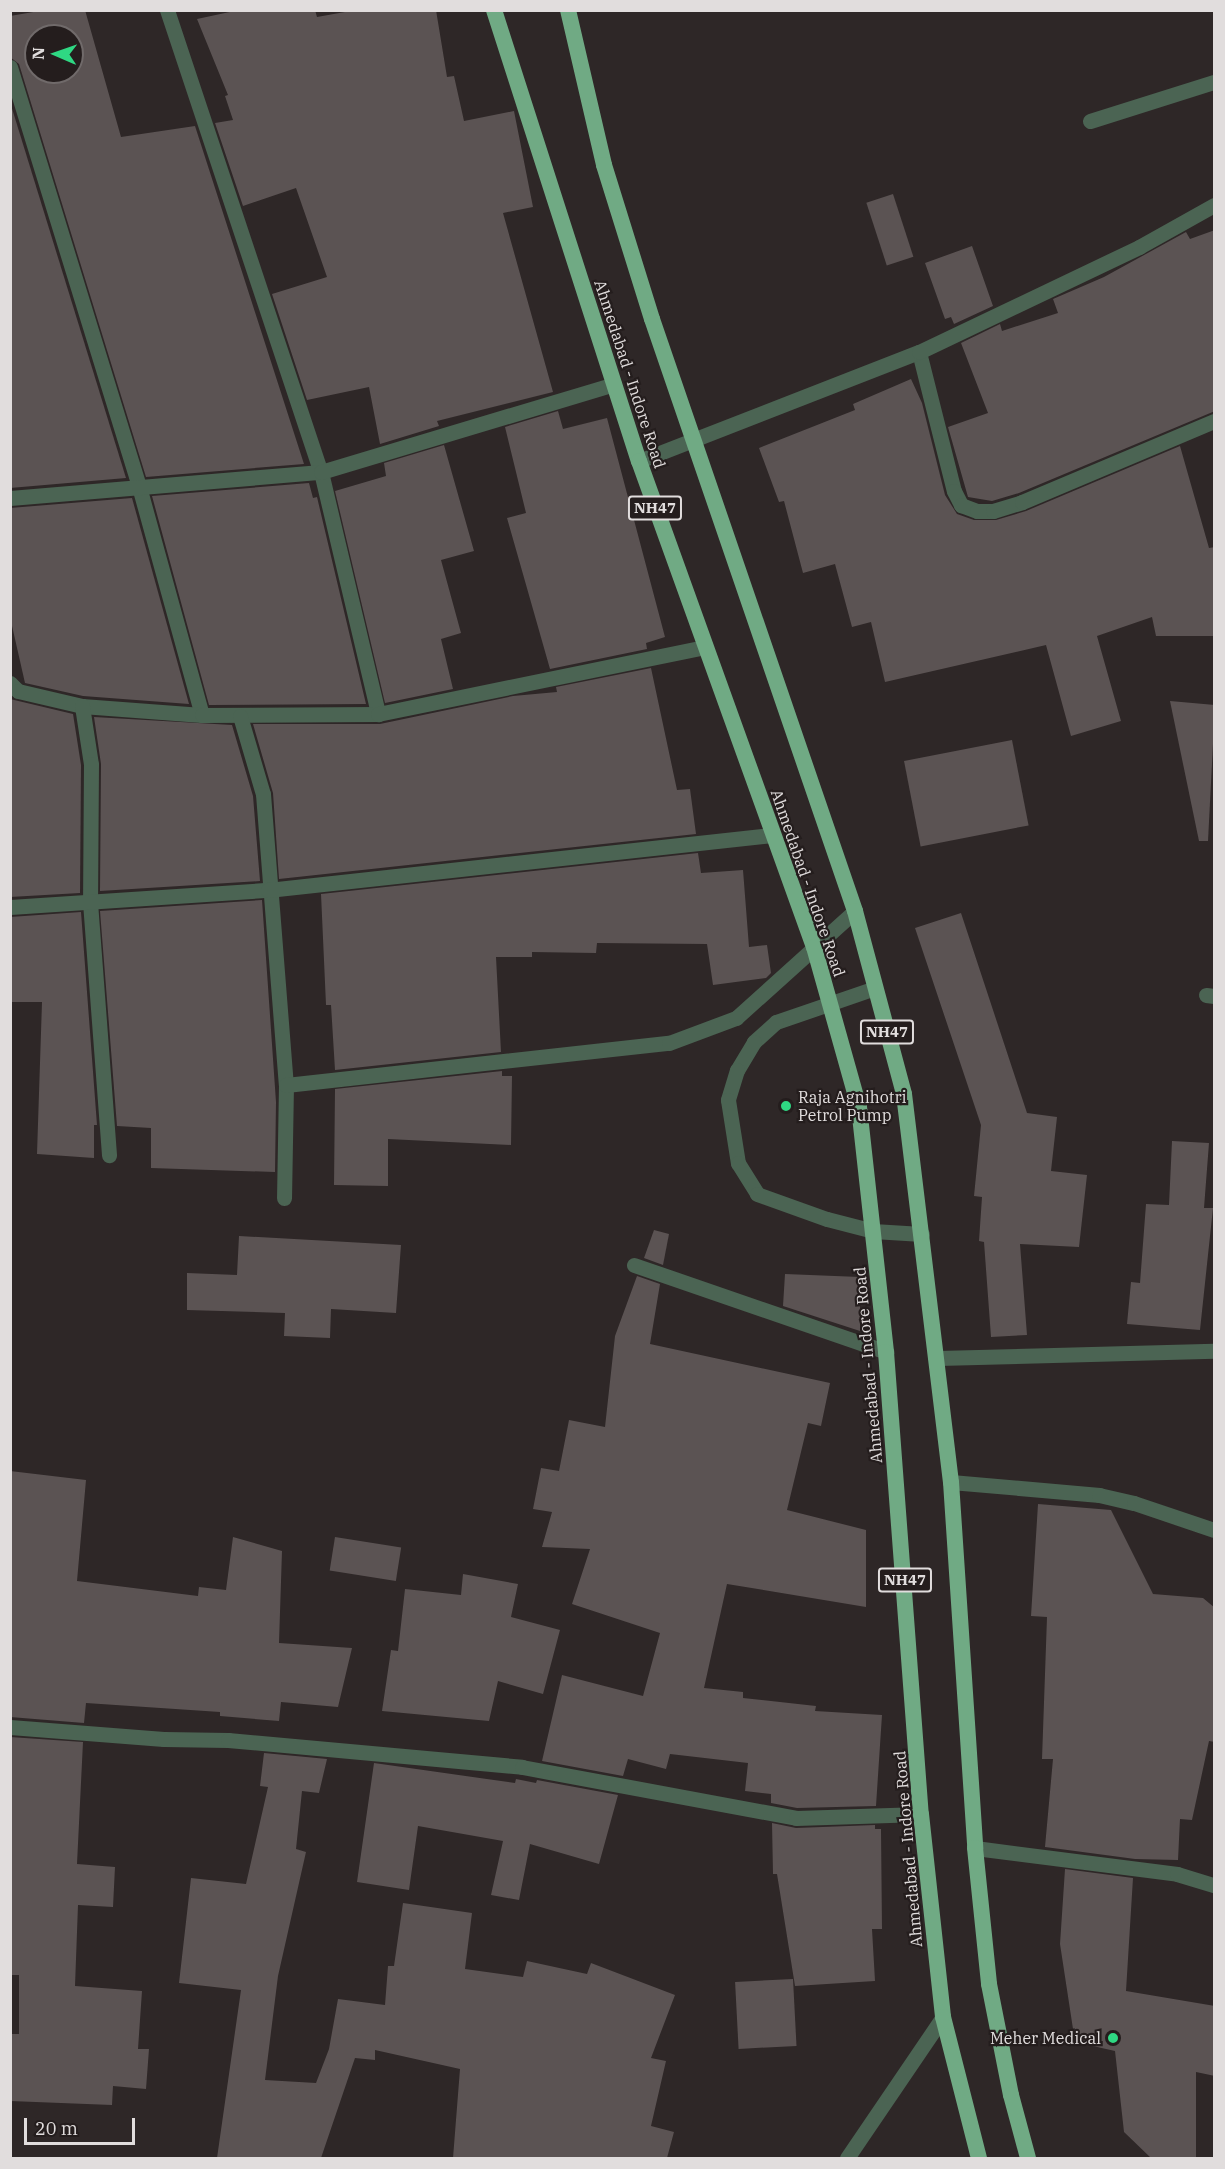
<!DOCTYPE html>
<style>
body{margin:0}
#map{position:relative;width:1225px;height:2169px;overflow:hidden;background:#2e2727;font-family:"IBM Plex Serif",serif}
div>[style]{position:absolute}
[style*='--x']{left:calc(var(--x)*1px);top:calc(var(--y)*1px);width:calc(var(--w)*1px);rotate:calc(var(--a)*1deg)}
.building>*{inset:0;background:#5b5353;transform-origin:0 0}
.service>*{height:15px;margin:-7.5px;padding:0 7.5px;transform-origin:7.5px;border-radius:7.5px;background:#4b6453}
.minor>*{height:15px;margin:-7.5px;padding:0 7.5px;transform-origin:7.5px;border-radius:7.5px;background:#4b6453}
.trunk>*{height:16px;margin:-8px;padding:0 8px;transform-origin:8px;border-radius:8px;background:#70aa84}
.dots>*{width:16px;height:16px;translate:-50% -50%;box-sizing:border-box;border:3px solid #241d1d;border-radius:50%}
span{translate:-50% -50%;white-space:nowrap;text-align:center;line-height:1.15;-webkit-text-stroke:4.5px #241d1d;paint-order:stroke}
.shield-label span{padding:2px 4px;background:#241d1d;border:2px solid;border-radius:4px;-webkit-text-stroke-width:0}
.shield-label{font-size:15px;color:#e1dddd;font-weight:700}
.street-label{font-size:16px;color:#e1dddd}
.poi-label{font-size:16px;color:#e1dddd}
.left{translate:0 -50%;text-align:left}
.right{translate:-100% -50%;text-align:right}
.frame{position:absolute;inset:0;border:12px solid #e1dddd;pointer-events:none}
.north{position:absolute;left:24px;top:24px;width:60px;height:60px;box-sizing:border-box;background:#241d1d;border:2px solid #706a6a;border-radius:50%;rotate:272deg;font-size:16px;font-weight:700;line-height:24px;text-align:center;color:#e1dddd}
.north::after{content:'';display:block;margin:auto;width:21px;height:27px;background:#2fd883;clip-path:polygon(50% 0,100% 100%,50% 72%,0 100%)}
.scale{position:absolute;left:24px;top:2118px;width:111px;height:27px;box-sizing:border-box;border:3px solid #e1dddd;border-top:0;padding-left:8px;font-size:18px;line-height:21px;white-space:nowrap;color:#e1dddd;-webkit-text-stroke:4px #241d1d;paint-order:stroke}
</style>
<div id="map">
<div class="building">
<div style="clip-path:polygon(evenodd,45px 10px,85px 10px,121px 137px,195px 126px,304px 464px,146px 477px,19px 64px,10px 57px,10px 16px,45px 10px,36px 36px,72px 36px,72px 72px,36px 72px,36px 36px)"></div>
<div style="clip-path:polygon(239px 10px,315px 10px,317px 17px,356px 10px,436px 10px,447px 77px,454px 76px,464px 121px,514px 111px,533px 207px,503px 213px,553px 392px,437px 421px,439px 426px,380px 444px,369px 387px,307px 400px,272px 294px,327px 277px,296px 188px,243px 206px,215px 123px,233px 120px,225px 96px,228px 95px,197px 19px)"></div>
<div style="clip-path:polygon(10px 102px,126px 478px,10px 488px)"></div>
<div style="left:893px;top:194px;width:66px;height:28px;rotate:72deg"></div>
<div style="clip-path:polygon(1215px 230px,1215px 411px,1019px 493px,992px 501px,968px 497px,948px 427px,988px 413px,961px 343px,1000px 324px,1002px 331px,1058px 313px,1053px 299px,1104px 277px,1186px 232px,1190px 239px)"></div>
<div style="clip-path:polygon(972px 246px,993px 306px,954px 324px,951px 317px,945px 319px,925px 263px)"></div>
<div style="clip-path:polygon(911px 379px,922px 403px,945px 495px,957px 514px,974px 520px,996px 520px,1026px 511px,1180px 446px,1209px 548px,1215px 547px,1215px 636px,1156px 636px,1152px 617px,1097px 636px,1121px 721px,1071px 736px,1046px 645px,885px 682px,871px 622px,852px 627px,835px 564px,803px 573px,784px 501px,779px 502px,759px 448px,855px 410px,853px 404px)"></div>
<div style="clip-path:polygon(558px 411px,563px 429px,607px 418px,665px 637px,646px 643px,647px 649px,550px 669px,507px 518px,526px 513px,505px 427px)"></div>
<div style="clip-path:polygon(444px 445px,474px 551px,441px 560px,461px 633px,441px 639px,453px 689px,385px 703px,335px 491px,386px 476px,384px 463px)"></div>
<div style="clip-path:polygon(309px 483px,313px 498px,317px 497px,366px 704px,209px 705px,152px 496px)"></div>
<div style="clip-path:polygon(132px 498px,189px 704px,83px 696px,25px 683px,10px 617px,10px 508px)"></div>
<div style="clip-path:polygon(651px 668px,677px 790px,690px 789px,696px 834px,279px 879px,273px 793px,253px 724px,380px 724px,513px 696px,557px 692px,556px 687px)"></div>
<div style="clip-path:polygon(10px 699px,73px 714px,81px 765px,80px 893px,10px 897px)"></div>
<div style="clip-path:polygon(1170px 701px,1215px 705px,1208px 841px,1199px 841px)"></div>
<div style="clip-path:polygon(94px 717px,232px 725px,253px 796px,260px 881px,100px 891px,101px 764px)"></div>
<div style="left:1012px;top:740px;width:87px;height:110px;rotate:79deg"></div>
<div style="clip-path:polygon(698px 853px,701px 873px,743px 870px,749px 947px,767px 945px,771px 973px,766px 978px,713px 985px,707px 944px,597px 943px,596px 953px,532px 952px,532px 957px,496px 957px,501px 1052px,335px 1070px,331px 1005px,326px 1005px,321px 894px)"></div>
<div style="clip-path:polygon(262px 900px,276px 1102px,275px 1172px,151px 1168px,151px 1128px,117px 1126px,100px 911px)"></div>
<div style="clip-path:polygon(81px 912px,97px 1125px,94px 1125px,94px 1158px,37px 1154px,42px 1002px,10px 1002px,10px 917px)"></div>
<div style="clip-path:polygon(961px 913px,1027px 1113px,1057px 1117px,1051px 1171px,1087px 1175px,1079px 1247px,1020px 1244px,1027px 1335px,991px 1337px,984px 1242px,979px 1241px,982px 1197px,974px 1196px,981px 1125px,915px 928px)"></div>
<div style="clip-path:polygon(502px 1071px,502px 1076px,512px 1076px,511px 1145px,388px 1139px,388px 1186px,334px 1185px,335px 1089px)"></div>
<div style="clip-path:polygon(1172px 1141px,1209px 1143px,1204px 1208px,1213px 1208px,1200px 1330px,1127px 1324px,1131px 1282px,1140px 1283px,1146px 1204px,1169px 1205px)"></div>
<div style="clip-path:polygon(654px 1230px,669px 1234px,663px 1265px,644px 1258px)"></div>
<div style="clip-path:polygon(239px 1236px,401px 1245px,396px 1313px,331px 1309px,330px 1338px,284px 1336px,285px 1313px,187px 1310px,187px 1273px,237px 1275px)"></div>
<div style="clip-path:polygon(785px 1274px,860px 1277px,860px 1331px,783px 1306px)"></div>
<div style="clip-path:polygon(637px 1276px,660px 1284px,650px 1344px,830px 1383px,821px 1426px,808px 1423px,787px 1510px,866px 1530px,866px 1607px,727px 1584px,704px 1688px,743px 1692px,743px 1698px,816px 1706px,815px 1711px,882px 1715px,876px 1806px,797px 1808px,771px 1803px,771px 1794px,745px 1791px,748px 1763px,670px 1754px,666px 1769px,628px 1759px,623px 1776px,542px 1761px,562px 1675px,643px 1696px,660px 1633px,572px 1604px,590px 1549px,542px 1547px,552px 1512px,533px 1509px,541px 1468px,559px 1471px,569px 1420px,605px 1427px,615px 1336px)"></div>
<div style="clip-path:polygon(10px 1471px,86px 1480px,77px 1581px,198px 1596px,199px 1587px,226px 1590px,233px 1537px,282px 1551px,279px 1643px,352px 1648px,338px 1707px,281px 1702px,279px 1721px,220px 1716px,220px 1712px,86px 1703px,84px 1723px,10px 1717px)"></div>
<div style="clip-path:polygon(1038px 1504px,1111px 1510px,1153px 1594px,1203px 1598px,1215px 1608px,1215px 1742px,1209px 1741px,1192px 1820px,1180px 1819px,1178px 1860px,1135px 1859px,1045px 1847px,1053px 1759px,1042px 1759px,1047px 1617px,1031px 1616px)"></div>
<div style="left:335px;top:1537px;width:67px;height:34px;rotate:9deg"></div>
<div style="clip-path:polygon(463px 1574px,518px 1584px,511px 1617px,560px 1630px,543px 1694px,498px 1681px,489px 1721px,382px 1711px,391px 1650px,398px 1651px,405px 1589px,461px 1595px)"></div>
<div style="clip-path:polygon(10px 1737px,83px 1742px,77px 1864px,115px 1867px,113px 1907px,78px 1905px,75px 1986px,142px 1991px,138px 2049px,149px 2049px,146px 2089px,113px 2086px,112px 2105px,10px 2101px,10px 2034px,19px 2034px,19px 1975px,10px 1975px)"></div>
<div style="clip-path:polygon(264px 1753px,327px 1759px,319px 1793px,302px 1791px,296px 1849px,306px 1852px,278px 1976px,265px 2080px,316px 2083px,329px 2049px,338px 1999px,385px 2005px,388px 1966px,394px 1966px,403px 1903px,472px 1913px,465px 1969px,523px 1977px,527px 1961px,587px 1974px,591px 1963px,675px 1995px,651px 2058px,666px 2061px,651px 2126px,674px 2132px,667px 2158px,453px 2158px,460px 2069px,375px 2050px,375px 2060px,355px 2058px,321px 2158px,217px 2158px,241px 1990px,179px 1983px,191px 1878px,246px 1884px,268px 1787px,260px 1786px)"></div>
<div style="clip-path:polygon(374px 1763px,515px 1783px,516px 1779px,536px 1783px,537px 1780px,618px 1795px,599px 1864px,530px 1844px,519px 1900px,491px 1895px,503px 1841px,418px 1826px,409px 1890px,357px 1882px)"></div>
<div style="clip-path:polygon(772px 1823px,796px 1828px,875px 1825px,875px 1829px,881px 1829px,882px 1929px,872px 1929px,875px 1981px,795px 1986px,777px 1874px,773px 1874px)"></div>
<div style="clip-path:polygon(1065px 1869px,1133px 1878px,1126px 1991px,1215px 2006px,1215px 2076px,1196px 2072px,1196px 2158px,1151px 2158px,1124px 2132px,1115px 2051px,1075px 2042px,1060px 1944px)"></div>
<div style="left:793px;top:1979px;width:67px;height:58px;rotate:87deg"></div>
</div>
<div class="service">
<div style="--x:875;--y:988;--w:105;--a:161"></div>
<div style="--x:776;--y:1022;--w:30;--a:138"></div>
<div style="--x:754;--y:1042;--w:33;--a:121"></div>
<div style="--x:737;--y:1070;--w:31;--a:107"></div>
<div style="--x:728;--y:1100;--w:64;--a:81"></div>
<div style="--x:738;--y:1163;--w:36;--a:58"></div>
<div style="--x:757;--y:1194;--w:74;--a:19.7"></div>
<div style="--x:827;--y:1219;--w:48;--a:14.6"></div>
<div style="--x:873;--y:1231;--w:49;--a:3.5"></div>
</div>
<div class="minor">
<div style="--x:167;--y:10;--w:487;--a:71.6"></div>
<div style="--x:321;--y:472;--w:249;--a:76.7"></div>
<div style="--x:10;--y:67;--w:443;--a:72.9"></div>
<div style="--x:140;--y:490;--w:233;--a:74.6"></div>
<div style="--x:1090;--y:121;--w:130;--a:-17.5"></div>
<div style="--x:919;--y:352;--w:143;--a:75.9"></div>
<div style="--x:954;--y:491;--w:16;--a:63"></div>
<div style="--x:961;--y:505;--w:17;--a:21"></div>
<div style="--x:977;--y:511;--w:16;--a:0"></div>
<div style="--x:993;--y:511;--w:30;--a:-17"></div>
<div style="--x:1022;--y:502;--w:208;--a:-22.9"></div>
<div style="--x:639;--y:461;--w:300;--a:-21.3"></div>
<div style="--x:919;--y:352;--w:244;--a:-25.5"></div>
<div style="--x:1139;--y:247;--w:86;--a:-29.2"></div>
<div style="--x:10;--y:498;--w:312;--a:-4.8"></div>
<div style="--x:321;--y:472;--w:306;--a:-16.7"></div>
<div style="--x:10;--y:683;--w:11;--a:45"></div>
<div style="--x:18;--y:691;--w:66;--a:13.2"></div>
<div style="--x:82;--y:706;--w:120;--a:4.3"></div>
<div style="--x:202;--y:715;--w:176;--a:-0.3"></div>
<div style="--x:378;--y:714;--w:333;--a:-11.6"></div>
<div style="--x:82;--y:706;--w:59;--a:81.2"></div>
<div style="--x:91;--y:764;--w:138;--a:90.4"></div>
<div style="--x:90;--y:902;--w:254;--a:85.7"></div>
<div style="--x:240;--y:716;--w:81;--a:73.6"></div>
<div style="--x:263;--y:794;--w:292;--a:85.5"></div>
<div style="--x:286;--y:1085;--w:113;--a:91"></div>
<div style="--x:10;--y:907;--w:259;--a:-3.8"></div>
<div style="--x:268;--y:890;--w:507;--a:-6.23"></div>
<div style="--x:1206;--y:995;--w:8;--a:7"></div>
<div style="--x:286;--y:1085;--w:385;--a:-6.3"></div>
<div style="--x:669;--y:1043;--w:72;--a:-20.5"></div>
<div style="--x:736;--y:1018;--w:160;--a:-42"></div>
<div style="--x:634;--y:1265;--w:267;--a:19"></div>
<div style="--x:938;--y:1358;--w:276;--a:-1.5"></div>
<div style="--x:951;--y:1482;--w:149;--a:5"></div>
<div style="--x:1099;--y:1495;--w:36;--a:13"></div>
<div style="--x:1134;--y:1503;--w:84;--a:18.6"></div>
<div style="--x:10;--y:1727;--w:154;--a:4.5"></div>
<div style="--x:164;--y:1739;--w:64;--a:0.9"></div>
<div style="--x:228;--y:1740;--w:295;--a:5.2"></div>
<div style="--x:522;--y:1767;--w:279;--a:10.5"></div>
<div style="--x:796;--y:1818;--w:125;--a:-1.8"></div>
<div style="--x:975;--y:1848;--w:204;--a:7.3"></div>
<div style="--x:1177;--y:1874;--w:39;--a:17"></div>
<div style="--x:847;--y:2158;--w:171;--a:-55.8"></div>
</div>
<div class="trunk">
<div style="--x:494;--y:10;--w:474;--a:72.2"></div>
<div style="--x:639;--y:461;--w:517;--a:70.2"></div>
<div style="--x:814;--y:947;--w:166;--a:74.3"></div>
<div style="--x:859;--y:1107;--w:246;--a:83.7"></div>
<div style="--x:886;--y:1352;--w:463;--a:85.7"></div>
<div style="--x:921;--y:1814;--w:204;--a:83.8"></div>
<div style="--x:943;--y:2017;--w:146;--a:75.7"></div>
<div style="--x:568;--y:10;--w:159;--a:76.9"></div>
<div style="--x:604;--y:165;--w:161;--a:72.7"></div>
<div style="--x:652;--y:319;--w:626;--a:71.07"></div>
<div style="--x:855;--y:911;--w:189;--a:75"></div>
<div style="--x:904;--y:1094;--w:391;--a:83.1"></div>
<div style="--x:951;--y:1482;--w:367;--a:86.2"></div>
<div style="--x:975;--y:1848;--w:137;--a:84.1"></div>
<div style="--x:989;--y:1984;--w:113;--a:78.8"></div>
<div style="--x:1011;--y:2095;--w:65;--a:74.9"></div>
</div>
<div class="dots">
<div style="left:786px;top:1106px;background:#2fd883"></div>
<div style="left:1113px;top:2038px;background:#2fd883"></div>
</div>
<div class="shield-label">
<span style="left:655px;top:508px">NH47</span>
<span style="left:887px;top:1032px">NH47</span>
<span style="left:905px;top:1580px">NH47</span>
</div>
<div class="street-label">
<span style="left:630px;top:374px;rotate:72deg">Ahmedabad - Indore Road</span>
<span style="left:808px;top:883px;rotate:71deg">Ahmedabad - Indore Road</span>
<span style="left:868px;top:1365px;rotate:-95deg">Ahmedabad - Indore Road</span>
<span style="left:908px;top:1849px;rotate:-95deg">Ahmedabad - Indore Road</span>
</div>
<div class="poi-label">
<span class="left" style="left:798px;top:1106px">Raja Agnihotri<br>Petrol Pump</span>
<span class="right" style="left:1101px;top:2038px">Meher Medical</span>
</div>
<div class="frame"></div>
<div class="north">N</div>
<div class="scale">20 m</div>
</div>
